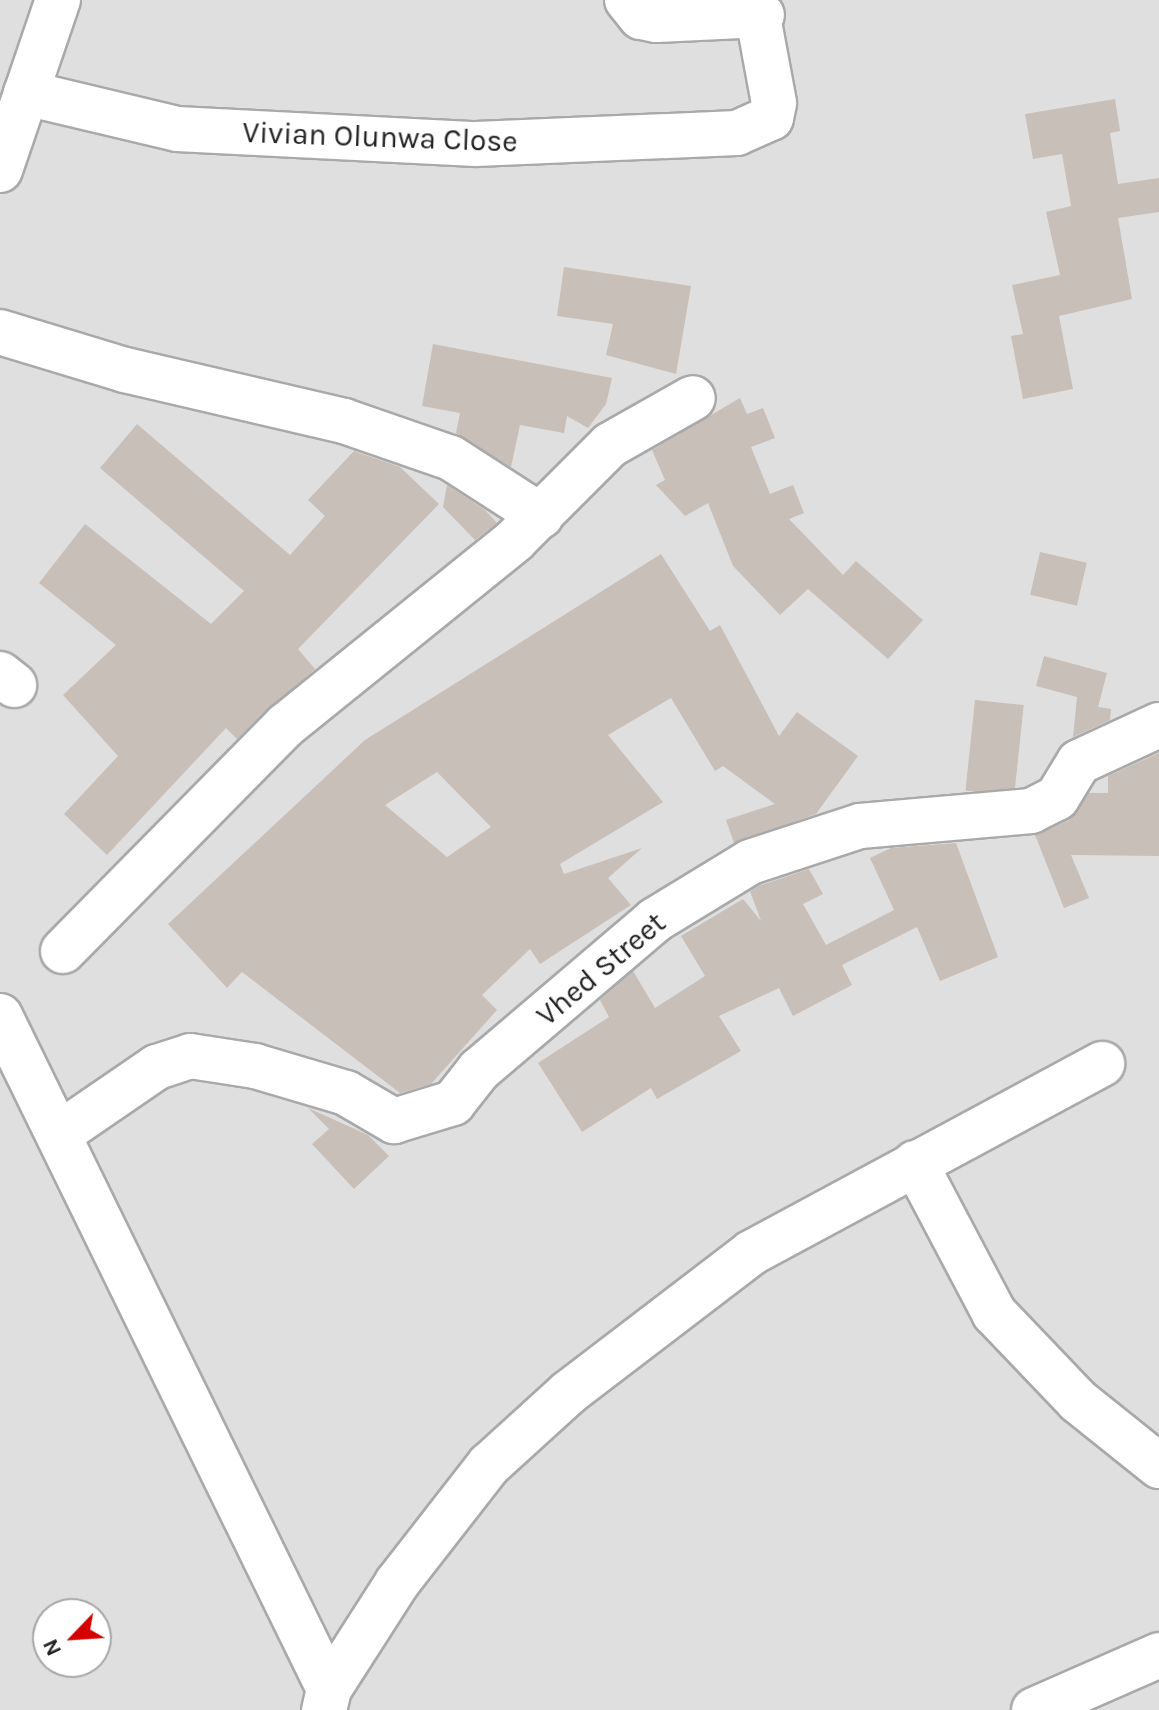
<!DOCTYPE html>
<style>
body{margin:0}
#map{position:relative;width:1159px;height:1710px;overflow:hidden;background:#f2efe9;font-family:Karla,sans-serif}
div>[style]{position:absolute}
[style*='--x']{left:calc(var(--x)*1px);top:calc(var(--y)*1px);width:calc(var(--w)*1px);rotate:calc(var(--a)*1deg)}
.residential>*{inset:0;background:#e0dfdf}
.building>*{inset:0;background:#c7bfb8;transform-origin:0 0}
.roads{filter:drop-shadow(2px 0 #a9a9a9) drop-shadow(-2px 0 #a9a9a9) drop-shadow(0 2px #a9a9a9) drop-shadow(0 -2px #a9a9a9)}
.minor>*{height:44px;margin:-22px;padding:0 22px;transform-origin:22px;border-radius:22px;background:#fff}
span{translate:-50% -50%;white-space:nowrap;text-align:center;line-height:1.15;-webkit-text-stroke:7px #fff;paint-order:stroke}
.street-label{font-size:30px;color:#222}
.north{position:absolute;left:32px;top:1598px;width:80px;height:80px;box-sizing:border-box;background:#fff;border:2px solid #a7a7a7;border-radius:50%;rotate:245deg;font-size:22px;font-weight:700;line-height:32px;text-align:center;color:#222}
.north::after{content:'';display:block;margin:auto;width:28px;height:36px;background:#d40000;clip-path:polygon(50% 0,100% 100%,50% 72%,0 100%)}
</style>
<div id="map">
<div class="residential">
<div style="clip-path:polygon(evenodd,0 0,1159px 0,1159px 1710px,0 1710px,0 0,48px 1614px,96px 1614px,96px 1662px,48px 1662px,48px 1614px)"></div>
</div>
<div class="building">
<div style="clip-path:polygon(1115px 99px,1120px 131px,1110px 133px,1118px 184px,1159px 178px,1159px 212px,1118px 218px,1132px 299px,1059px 316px,1073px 389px,1023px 399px,1011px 336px,1023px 334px,1012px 285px,1060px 275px,1046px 212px,1071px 206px,1062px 154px,1033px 159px,1025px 114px)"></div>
<div style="clip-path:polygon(564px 267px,691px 286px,676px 374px,606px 355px,613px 324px,557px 316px)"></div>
<div style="clip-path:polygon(433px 344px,612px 378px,606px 404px,588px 428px,567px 416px,564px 433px,520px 425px,511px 467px,456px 433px,460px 413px,422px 406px)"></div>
<div style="clip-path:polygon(740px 398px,747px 414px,763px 408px,775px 438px,751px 447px,770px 494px,793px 485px,804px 513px,789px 519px,843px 575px,856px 561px,923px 620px,888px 659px,808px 589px,780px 615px,733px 566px,708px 503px,685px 516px,656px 485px,665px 480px,652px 450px)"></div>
<div style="clip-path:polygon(137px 424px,290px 555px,325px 516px,308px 500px,354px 451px,400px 467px,439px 504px,298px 649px,315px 669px,237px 739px,226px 728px,107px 855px,64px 814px,118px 756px,63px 695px,116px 645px,39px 583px,85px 524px,211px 624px,244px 591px,100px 468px)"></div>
<div style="clip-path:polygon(447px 485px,485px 510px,497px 523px,475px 540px,443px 507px)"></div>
<div style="left:1040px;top:552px;width:48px;height:44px;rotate:13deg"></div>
<div style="clip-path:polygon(evenodd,661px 554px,710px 631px,720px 625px,779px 736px,797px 712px,858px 756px,816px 814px,734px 843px,726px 820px,775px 804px,723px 766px,715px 771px,671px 698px,608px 735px,663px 802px,560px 864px,564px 874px,642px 848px,608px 878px,631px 905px,540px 964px,530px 949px,482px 995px,497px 1010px,431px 1084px,400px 1093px,242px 972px,227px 988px,168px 924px,365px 740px,661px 554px,437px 772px,491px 827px,447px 857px,385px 805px,437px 772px)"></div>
<div style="clip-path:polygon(1044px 656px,1107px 673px,1098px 707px,1111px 709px,1110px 720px,1073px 737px,1077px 697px,1036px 686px)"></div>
<div style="left:975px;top:700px;width:49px;height:91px;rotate:6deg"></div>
<div style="clip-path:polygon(1159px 753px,1159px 856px,1071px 855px,1089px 898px,1064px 908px,1035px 835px,1069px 820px,1089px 793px,1108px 793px,1108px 776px)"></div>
<div style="clip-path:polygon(956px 843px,998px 957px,940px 981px,917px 927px,842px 965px,852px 985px,793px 1016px,779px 988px,719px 1016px,741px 1051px,657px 1099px,651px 1088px,582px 1132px,538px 1063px,609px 1017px,600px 1000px,633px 971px,655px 1008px,705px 976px,681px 936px,743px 899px,761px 921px,750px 891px,761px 885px,809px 869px,823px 894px,803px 904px,826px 945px,894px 910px,870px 858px,891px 848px)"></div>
<div style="clip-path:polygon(308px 1108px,368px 1135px,389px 1156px,354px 1189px,312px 1144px,329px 1129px)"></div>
</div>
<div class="roads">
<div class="minor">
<div style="--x:627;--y:0;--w:22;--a:51"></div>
<div style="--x:641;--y:17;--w:16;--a:11"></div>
<div style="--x:657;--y:20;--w:105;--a:-2.7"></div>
<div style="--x:26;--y:93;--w:155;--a:13.4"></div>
<div style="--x:177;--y:129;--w:299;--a:2.9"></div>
<div style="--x:476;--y:144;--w:261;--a:-2.4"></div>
<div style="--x:737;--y:133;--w:37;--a:-24"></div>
<div style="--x:771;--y:118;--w:15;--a:-79"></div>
<div style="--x:774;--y:103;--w:105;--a:-100.5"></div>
<div style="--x:0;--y:170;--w:180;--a:-71.2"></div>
<div style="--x:0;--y:332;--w:131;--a:16.9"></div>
<div style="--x:125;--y:370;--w:225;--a:13.1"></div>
<div style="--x:344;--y:421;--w:113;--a:19.1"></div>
<div style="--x:451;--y:458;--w:107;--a:32.8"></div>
<div style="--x:0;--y:674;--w:18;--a:38"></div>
<div style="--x:63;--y:951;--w:317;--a:-45.4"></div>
<div style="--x:286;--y:725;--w:294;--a:-38.9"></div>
<div style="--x:515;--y:540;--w:134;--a:-45"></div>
<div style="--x:610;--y:445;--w:95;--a:-29.5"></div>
<div style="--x:0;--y:1016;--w:749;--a:63.95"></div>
<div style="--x:329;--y:1689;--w:22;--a:103"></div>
<div style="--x:59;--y:1134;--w:119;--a:-34.4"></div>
<div style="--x:157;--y:1067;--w:35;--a:-18"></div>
<div style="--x:190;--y:1056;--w:66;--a:8.7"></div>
<div style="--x:255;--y:1066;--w:95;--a:16.5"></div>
<div style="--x:346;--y:1093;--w:56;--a:30.3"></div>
<div style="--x:394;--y:1121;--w:62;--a:-17"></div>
<div style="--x:453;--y:1103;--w:42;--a:-51.8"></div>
<div style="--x:479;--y:1070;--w:231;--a:-40.4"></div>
<div style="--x:655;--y:920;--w:111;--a:-31.4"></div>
<div style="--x:750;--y:862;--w:116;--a:-18.1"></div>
<div style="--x:860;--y:826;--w:172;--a:-5"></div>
<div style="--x:1031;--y:811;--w:29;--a:-27"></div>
<div style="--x:1057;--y:798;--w:42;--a:-58.6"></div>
<div style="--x:1079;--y:762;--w:88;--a:-24.8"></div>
<div style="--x:915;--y:1163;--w:170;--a:62.2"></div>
<div style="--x:994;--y:1313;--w:122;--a:46.3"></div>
<div style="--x:1078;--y:1401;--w:104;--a:38.7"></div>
<div style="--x:329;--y:1689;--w:126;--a:-57.3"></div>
<div style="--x:397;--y:1583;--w:150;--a:-52.1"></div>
<div style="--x:489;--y:1465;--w:107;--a:-42.3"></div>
<div style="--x:568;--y:1393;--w:230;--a:-37.4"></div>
<div style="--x:751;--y:1253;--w:399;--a:-28.3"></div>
<div style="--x:1034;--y:1710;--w:137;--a:-23.7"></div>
</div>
</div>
<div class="street-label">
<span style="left:380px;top:137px;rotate:2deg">Vivian Olunwa Close</span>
<span style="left:601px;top:969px;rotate:-40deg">Vhed Street</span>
</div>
<div class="north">N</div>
</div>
